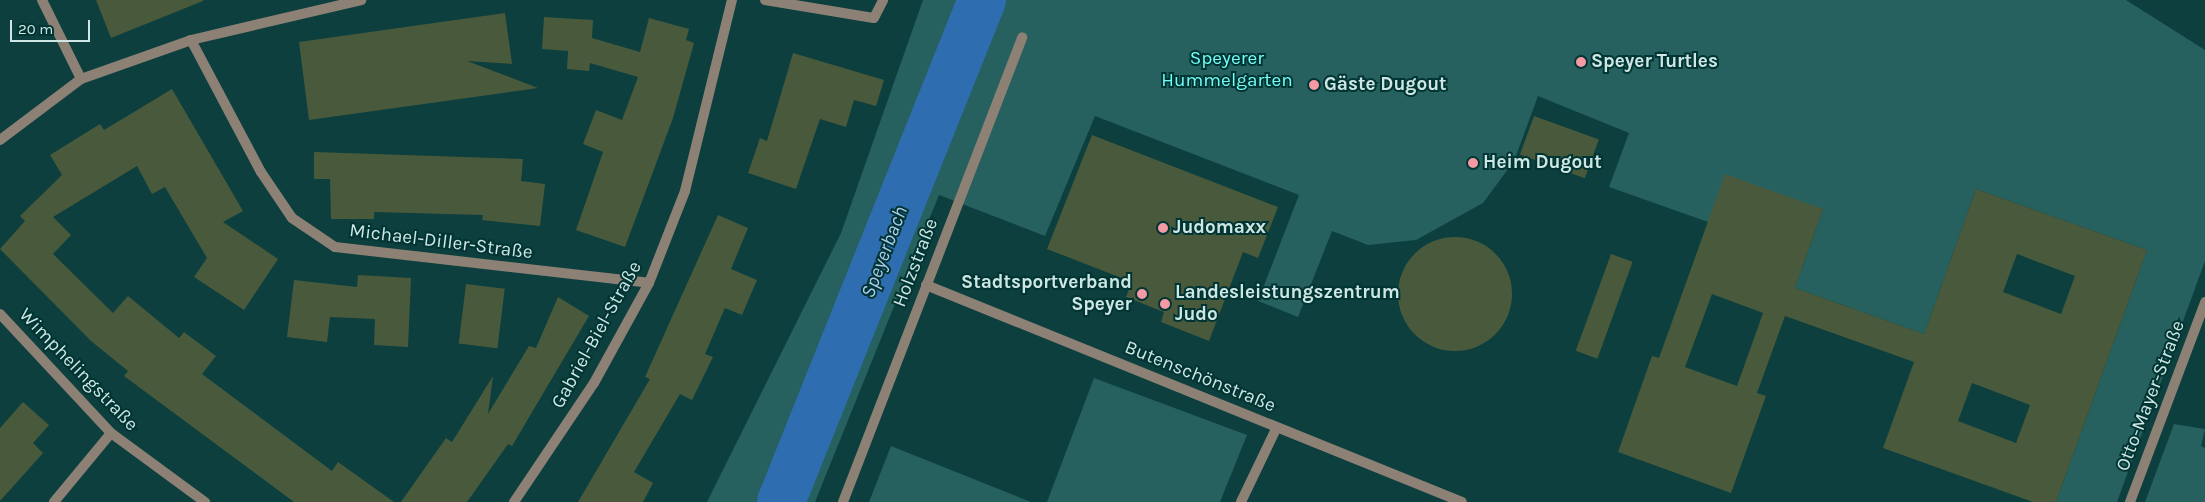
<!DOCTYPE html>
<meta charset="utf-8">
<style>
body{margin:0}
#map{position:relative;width:2205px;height:502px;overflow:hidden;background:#0c3f3e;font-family:Karla,sans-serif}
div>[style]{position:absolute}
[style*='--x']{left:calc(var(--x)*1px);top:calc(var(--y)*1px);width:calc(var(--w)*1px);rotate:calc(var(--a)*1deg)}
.green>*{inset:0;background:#26615f}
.river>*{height:48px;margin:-24px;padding:0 24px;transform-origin:24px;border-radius:24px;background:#2e6daf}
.building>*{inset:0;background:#495a3c;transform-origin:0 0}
.round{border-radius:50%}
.lane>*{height:10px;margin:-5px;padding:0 5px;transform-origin:5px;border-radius:5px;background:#8c8174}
.street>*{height:10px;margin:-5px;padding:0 5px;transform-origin:5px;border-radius:5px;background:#8c8174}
.dots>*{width:14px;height:14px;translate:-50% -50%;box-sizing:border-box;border:2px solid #003533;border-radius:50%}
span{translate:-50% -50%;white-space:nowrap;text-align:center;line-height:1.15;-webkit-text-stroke:4px #003533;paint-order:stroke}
.park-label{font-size:19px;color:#72fdf8}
.poi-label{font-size:19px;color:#cee6e4;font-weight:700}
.left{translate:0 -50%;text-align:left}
.right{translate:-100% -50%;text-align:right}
.street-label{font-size:19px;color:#cee6e4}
.water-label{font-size:20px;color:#accbef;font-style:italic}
.scale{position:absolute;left:10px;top:20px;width:80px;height:22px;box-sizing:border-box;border:2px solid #cee6e4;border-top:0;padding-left:6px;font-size:15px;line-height:18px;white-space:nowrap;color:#cee6e4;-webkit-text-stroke:4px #003533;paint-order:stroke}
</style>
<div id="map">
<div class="green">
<div style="clip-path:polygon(923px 0,2126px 0,2205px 50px,2205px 261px,2117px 502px,2056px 502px,2147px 250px,1976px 189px,1924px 334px,1795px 288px,1823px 209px,1708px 222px,1609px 187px,1629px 133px,1538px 96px,1514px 161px,1483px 203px,1416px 240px,1368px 245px,1332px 231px,1298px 317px,1258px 301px,1299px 195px,1095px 116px,1045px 236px,939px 195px,815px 502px,707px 502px,841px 233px)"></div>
<div style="clip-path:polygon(1094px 378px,1247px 435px,1220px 502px,1047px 502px)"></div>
<div style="clip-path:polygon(2174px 424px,2205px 429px,2201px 446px,2205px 448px,2205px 502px,2145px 502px)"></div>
<div style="clip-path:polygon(891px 446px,1031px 502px,869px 502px)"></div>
</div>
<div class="river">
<div style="--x:781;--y:502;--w:541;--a:-68.18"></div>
</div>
<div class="building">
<div style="clip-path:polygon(96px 0,203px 0,203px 1px,111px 38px)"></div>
<div style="clip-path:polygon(505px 13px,512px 64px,467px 61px,538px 88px,309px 120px,299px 42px)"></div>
<div style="clip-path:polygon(544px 17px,593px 20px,592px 38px,640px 52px,649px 18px,689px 29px,686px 40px,694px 43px,673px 118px,625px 247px,576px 230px,603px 152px,583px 144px,596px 110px,622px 120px,638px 77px,590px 63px,589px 71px,567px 69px,568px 51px,542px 49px)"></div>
<div style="clip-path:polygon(793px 53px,884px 80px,876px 106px,854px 100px,846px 127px,820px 119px,796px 189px,748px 173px,760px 138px,767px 141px)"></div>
<div style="clip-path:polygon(172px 89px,243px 211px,223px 222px,278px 259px,244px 310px,194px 277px,207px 258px,165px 187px,152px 194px,137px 166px,53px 217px,71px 235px,53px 254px,113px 313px,128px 296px,179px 338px,184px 332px,216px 356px,202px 374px,332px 471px,338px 462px,394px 502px,294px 502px,124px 376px,128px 371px,91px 341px,0 249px,25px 221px,20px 216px,62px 175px,50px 155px,100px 124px,104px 130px)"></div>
<div style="left:1534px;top:116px;width:69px;height:41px;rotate:20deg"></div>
<div style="clip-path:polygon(1092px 135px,1278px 207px,1258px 258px,1243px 252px,1209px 341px,1161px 322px,1164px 312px,1126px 297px,1132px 282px,1047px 249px)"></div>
<div style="clip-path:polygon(314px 152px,523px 159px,521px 181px,545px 184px,540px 226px,482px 220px,483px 215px,374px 212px,374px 219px,331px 219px,330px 179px,314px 179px)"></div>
<div style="clip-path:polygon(evenodd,1725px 174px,1823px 209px,1795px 288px,1924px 334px,1976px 189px,2147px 250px,2056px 502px,2033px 502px,1883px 448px,1914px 362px,1785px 316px,1757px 393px,1766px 396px,1731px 493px,1618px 452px,1652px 356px,1659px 358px,1725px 174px,2017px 254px,2075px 276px,2061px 314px,2003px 292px,2017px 254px,1725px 174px,1712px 294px,1763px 313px,1737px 386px,1685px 367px,1712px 294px,1725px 174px,1972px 383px,2030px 405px,2016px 443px,1958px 421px,1972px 383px)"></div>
<div style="clip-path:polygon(718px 215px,748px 228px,731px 269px,757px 280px,742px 315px,725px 308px,705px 354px,713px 357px,692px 400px,680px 394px,634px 472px,653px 483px,643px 502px,578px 502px,650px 379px,645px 377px)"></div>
<div class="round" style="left:1398px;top:237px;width:114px;height:114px"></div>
<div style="left:1611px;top:254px;width:23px;height:103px;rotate:20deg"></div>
<div style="clip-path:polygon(358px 275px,411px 278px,408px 347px,374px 345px,375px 319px,330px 317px,327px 342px,287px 337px,294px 280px,357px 287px)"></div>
<div style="left:466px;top:284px;width:39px;height:60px;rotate:7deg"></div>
<div style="clip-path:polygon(558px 297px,589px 316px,512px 446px,508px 444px,467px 502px,401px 502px,446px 438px,452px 442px,493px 376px,488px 414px,529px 346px,536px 348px)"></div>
<div style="clip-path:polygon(23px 402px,49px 425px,33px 443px,43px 453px,0 501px,0 428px)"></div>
</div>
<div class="lane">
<div style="--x:1241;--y:502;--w:83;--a:-64.4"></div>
<div style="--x:2130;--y:502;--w:214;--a:-69.4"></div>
</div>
<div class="street">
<div style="--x:42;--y:0;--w:88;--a:63.7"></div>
<div style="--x:765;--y:0;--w:110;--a:9.4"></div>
<div style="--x:874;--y:18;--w:20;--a:-63"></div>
<div style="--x:191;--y:40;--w:149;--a:62.1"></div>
<div style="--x:261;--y:172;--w:55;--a:56"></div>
<div style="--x:292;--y:218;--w:52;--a:34"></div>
<div style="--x:335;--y:247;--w:316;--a:6.5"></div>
<div style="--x:0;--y:140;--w:101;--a:-37"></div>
<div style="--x:81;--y:79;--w:117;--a:-19.5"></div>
<div style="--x:191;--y:40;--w:175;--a:-13.2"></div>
<div style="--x:926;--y:285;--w:578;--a:22.04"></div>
<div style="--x:0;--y:314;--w:163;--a:47"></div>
<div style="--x:111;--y:433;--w:117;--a:36.3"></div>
<div style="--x:54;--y:502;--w:89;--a:-50.4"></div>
<div style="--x:514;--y:502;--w:143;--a:-56.1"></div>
<div style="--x:594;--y:383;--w:114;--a:-61.2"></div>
<div style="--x:649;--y:283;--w:99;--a:-68.6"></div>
<div style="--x:685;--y:191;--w:197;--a:-76.2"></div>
<div style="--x:843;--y:502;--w:498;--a:-68.9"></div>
</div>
<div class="dots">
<div style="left:1581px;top:62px;background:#f49aa5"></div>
<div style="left:1314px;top:85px;background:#f49aa5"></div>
<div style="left:1473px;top:163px;background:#f49aa5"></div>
<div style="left:1163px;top:228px;background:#f49aa5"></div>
<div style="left:1142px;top:294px;background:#f49aa5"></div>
<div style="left:1165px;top:304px;background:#f49aa5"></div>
</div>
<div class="park-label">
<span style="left:1227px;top:70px">Speyerer<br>Hummelgarten</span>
</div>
<div class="poi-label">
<span class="left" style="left:1591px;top:62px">Speyer Turtles</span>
<span class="left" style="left:1324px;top:85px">Gäste Dugout</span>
<span class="left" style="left:1483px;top:163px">Heim Dugout</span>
<span class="left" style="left:1173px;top:228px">Judomaxx</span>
<span class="right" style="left:1132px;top:294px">Stadtsportverband<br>Speyer</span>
<span class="left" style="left:1175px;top:304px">Landesleistungszentrum<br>Judo</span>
</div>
<div class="street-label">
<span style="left:441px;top:242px;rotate:7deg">Michael-Diller-Straße</span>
<span style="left:916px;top:263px;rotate:-69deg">Holzstraße</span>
<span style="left:597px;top:335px;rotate:-61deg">Gabriel-Biel-Straße</span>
<span style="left:78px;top:370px;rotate:46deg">Wimphelingstraße</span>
<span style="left:1200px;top:377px;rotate:22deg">Butenschönstraße</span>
<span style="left:2151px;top:396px;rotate:-69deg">Otto-Mayer-Straße</span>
</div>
<div class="water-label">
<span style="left:884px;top:252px;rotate:-69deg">Speyerbach</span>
</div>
<div class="scale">20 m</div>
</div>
